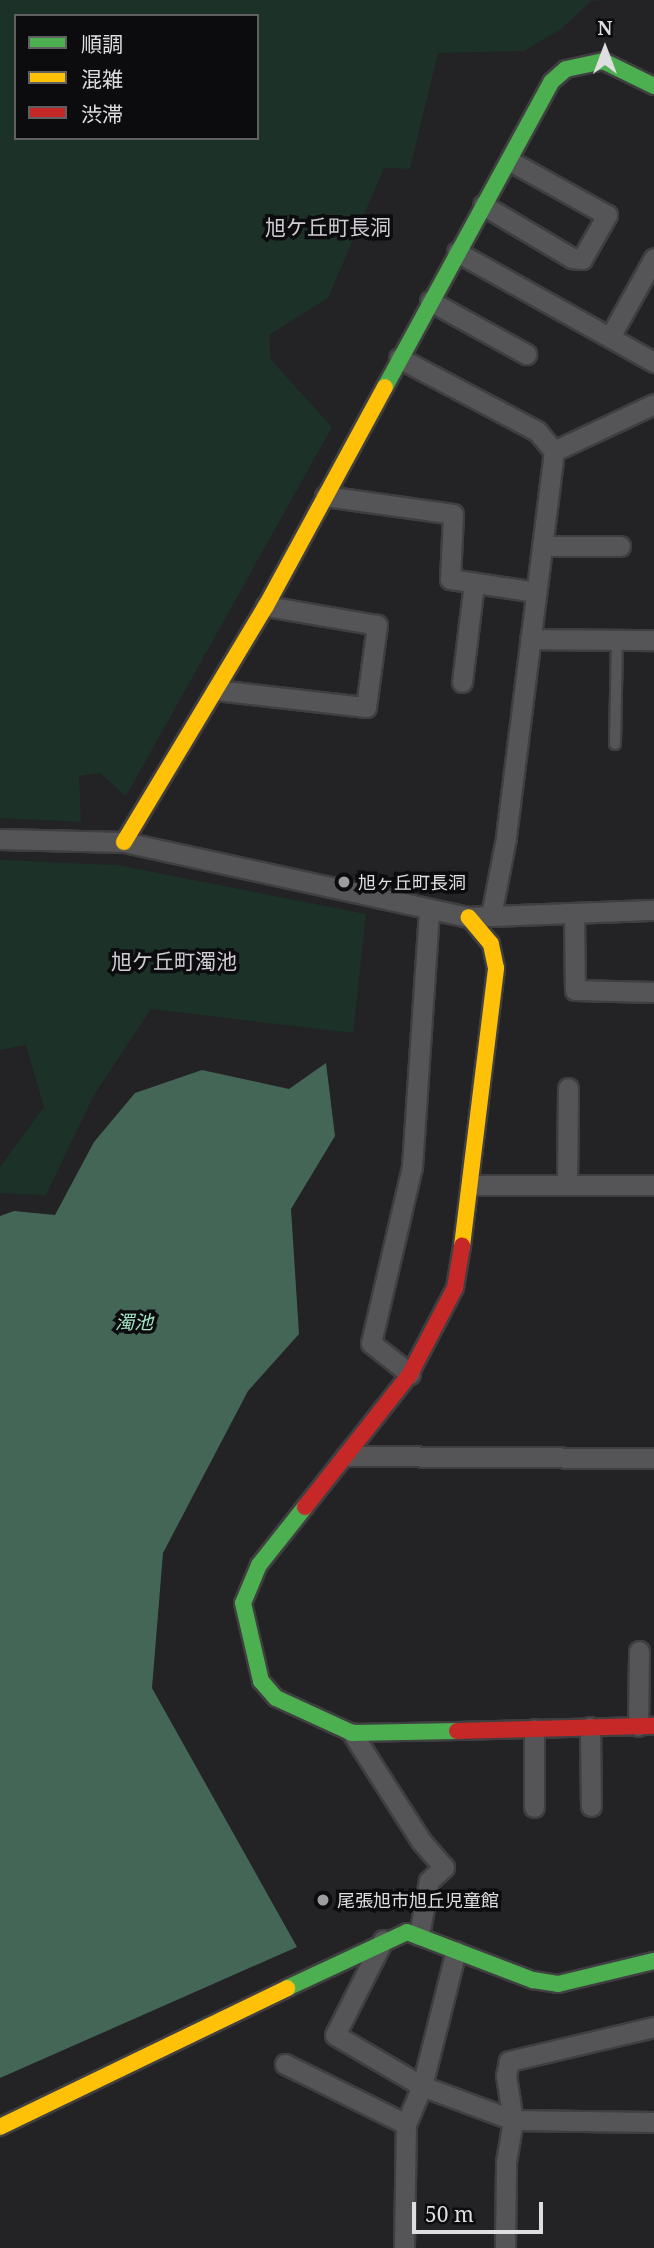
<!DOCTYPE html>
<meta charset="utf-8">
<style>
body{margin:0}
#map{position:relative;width:654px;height:2248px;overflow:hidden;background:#232225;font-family:"Noto Serif","Noto Sans JP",serif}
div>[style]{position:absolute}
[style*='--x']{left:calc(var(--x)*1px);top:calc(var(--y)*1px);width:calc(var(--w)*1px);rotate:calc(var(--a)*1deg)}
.green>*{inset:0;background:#1c3128}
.water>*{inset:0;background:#446657}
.roads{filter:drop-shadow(2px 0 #3f3e40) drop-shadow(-2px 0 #3f3e40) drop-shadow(0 2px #3f3e40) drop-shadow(0 -2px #3f3e40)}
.lane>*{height:10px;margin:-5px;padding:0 5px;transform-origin:5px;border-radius:5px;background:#555457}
.street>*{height:19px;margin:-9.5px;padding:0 9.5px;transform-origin:9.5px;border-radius:9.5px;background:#555457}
.fast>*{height:16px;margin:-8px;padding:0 8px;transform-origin:8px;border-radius:8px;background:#4caf50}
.slow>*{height:16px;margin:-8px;padding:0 8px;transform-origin:8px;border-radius:8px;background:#ffc107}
.jam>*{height:16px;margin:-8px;padding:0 8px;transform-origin:8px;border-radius:8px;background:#c62828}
.dots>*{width:19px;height:19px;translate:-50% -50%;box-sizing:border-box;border:4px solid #0c0b0d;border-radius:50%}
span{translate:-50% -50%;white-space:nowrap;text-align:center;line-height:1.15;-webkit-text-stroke:7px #0c0b0d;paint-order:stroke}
.poi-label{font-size:18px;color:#dedde0}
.left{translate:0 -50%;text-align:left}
.water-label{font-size:19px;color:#a1e5c6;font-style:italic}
.quarter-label{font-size:21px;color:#d0ccd3}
.legend{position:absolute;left:14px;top:14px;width:245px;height:126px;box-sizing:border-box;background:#0c0b0d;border:2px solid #605f61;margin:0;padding:9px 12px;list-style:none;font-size:21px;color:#dedde0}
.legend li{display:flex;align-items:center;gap:14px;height:35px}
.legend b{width:35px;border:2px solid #605f61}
.north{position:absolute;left:570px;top:14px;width:70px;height:70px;-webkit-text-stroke:5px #0c0b0d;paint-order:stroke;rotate:0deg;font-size:19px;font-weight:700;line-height:28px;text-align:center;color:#dedde0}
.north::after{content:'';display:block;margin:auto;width:24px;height:32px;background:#dedde0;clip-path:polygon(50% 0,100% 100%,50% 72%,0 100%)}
.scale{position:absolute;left:412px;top:2202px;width:131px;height:32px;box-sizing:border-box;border:4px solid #dedde0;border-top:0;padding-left:9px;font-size:21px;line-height:24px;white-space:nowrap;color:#dedde0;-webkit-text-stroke:5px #0c0b0d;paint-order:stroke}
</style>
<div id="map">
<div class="green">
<div style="clip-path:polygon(evenodd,0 0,604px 0,591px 1px,561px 29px,524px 51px,438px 53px,410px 169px,384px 168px,328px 298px,269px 335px,271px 360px,332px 427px,126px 796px,100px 773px,79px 776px,81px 822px,0 818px,0 0,16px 16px,257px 16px,257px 138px,16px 138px,16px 16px)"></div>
<div style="clip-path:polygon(0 860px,117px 865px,366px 914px,353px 1033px,151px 1009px,94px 1095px,46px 1195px,0 1193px,0 1167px,44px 1107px,26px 1045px,0 1050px)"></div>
</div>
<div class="water">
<div style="clip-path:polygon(326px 1063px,335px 1136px,291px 1209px,299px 1334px,248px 1391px,163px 1553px,152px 1688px,297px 1947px,0 2078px,0 1216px,14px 1211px,55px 1215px,94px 1142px,135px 1093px,202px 1070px,289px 1089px)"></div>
</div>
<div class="roads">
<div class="lane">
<div style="--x:615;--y:744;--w:103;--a:-88.9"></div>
</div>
<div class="street">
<div style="--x:483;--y:205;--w:104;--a:30.8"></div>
<div style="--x:572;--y:258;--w:10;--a:6"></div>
<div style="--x:582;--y:259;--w:51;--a:-60.4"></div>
<div style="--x:607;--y:215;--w:111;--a:-150.9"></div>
<div style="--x:457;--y:252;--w:226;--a:29.2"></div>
<div style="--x:430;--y:301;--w:110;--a:28.9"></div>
<div style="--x:610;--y:337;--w:90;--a:-60.9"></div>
<div style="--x:399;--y:358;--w:156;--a:27.9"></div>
<div style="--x:537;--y:431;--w:26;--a:50"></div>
<div style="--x:554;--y:451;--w:390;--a:97.1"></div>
<div style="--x:506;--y:838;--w:78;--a:101"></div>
<div style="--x:554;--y:451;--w:110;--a:-25.2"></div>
<div style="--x:325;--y:496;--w:129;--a:8"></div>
<div style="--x:453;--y:514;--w:65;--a:92.6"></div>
<div style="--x:450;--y:579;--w:87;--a:8.6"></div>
<div style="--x:542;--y:546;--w:78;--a:0"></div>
<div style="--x:530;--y:639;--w:124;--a:0.5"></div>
<div style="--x:462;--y:682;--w:100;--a:-83.1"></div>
<div style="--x:216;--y:690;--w:151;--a:6.5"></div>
<div style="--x:366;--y:707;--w:83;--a:-82.4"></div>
<div style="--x:377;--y:625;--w:113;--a:-170.3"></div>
<div style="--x:0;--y:839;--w:124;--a:1.4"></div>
<div style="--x:124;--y:842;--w:352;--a:12.3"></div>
<div style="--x:468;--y:917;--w:186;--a:-2.2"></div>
<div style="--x:574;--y:913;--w:77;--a:89.3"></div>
<div style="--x:575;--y:990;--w:79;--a:1.5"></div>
<div style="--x:473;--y:1185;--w:181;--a:0"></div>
<div style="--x:567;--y:1185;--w:97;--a:-89.4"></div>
<div style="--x:410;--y:1374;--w:50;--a:-141.5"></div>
<div style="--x:371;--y:1343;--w:181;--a:-76.9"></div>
<div style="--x:412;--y:1167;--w:257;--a:-86.2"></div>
<div style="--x:346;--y:1456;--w:308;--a:0.4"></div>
<div style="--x:638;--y:1726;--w:75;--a:-89.2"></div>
<div style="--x:590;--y:1727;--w:79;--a:89.3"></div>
<div style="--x:534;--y:1729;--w:78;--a:90"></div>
<div style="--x:352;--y:1733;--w:128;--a:57.4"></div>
<div style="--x:421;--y:1841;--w:35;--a:49"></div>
<div style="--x:444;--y:1867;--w:21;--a:137"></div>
<div style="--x:429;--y:1881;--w:55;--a:100.5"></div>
<div style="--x:383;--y:1940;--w:106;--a:116.8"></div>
<div style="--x:335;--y:2035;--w:101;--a:30.4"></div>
<div style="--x:422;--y:2086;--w:97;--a:20.5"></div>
<div style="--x:513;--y:2120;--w:141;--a:0.8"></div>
<div style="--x:285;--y:2064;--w:135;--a:26.4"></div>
<div style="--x:404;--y:2248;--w:124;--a:-89.1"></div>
<div style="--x:406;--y:2124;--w:41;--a:-67.2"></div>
<div style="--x:422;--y:2086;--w:139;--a:-75.9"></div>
<div style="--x:505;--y:2248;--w:86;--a:-89.3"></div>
<div style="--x:506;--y:2162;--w:43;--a:-80.5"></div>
<div style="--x:513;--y:2120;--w:45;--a:-99"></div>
<div style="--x:506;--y:2076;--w:15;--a:-79"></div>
<div style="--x:509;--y:2061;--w:149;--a:-13.2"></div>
</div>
<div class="fast">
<div style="--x:385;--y:387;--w:347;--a:-61.4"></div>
<div style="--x:551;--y:82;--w:20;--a:-41"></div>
<div style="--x:566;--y:69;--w:38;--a:-12"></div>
<div style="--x:603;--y:61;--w:57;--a:26.1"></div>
<div style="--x:305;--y:1507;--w:74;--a:128.4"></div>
<div style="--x:259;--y:1565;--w:41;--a:112.8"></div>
<div style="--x:243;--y:1603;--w:80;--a:77"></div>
<div style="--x:261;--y:1681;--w:23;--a:49"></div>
<div style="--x:276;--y:1698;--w:84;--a:24.7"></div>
<div style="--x:352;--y:1733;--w:105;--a:-1.1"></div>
<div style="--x:287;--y:1988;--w:132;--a:-25"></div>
<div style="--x:407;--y:1932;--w:135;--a:20.9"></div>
<div style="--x:533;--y:1980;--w:25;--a:9"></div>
<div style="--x:558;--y:1984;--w:99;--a:-13.5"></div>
</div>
<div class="slow">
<div style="--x:124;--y:842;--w:275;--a:-59"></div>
<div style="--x:266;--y:606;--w:249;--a:-61.5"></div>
<div style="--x:462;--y:1246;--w:280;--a:-83"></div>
<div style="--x:496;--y:968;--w:25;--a:-102"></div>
<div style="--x:491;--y:944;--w:35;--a:-130"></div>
<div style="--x:0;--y:2127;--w:319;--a:-25.8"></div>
</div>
<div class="jam">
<div style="--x:305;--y:1507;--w:169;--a:-51.7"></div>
<div style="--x:410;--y:1374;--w:97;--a:-62.4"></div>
<div style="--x:455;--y:1288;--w:43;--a:-80.5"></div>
<div style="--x:457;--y:1731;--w:197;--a:-1.5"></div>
</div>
</div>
<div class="dots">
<div style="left:344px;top:882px;background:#9d9c9f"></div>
<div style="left:323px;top:1900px;background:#9d9c9f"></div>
</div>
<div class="poi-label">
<span class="left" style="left:358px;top:882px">旭ヶ丘町長洞</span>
<span class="left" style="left:337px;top:1900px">尾張旭市旭丘児童館</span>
</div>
<div class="water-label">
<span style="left:134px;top:1323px">濁池</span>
</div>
<div class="quarter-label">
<span style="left:328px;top:227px">旭ケ丘町長洞</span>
<span style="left:174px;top:961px">旭ケ丘町濁池</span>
</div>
<ul class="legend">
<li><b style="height:9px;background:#4caf50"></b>順調</li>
<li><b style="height:9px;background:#ffc107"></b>混雑</li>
<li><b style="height:9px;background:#c62828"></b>渋滞</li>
</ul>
<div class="north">N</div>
<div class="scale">50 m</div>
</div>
